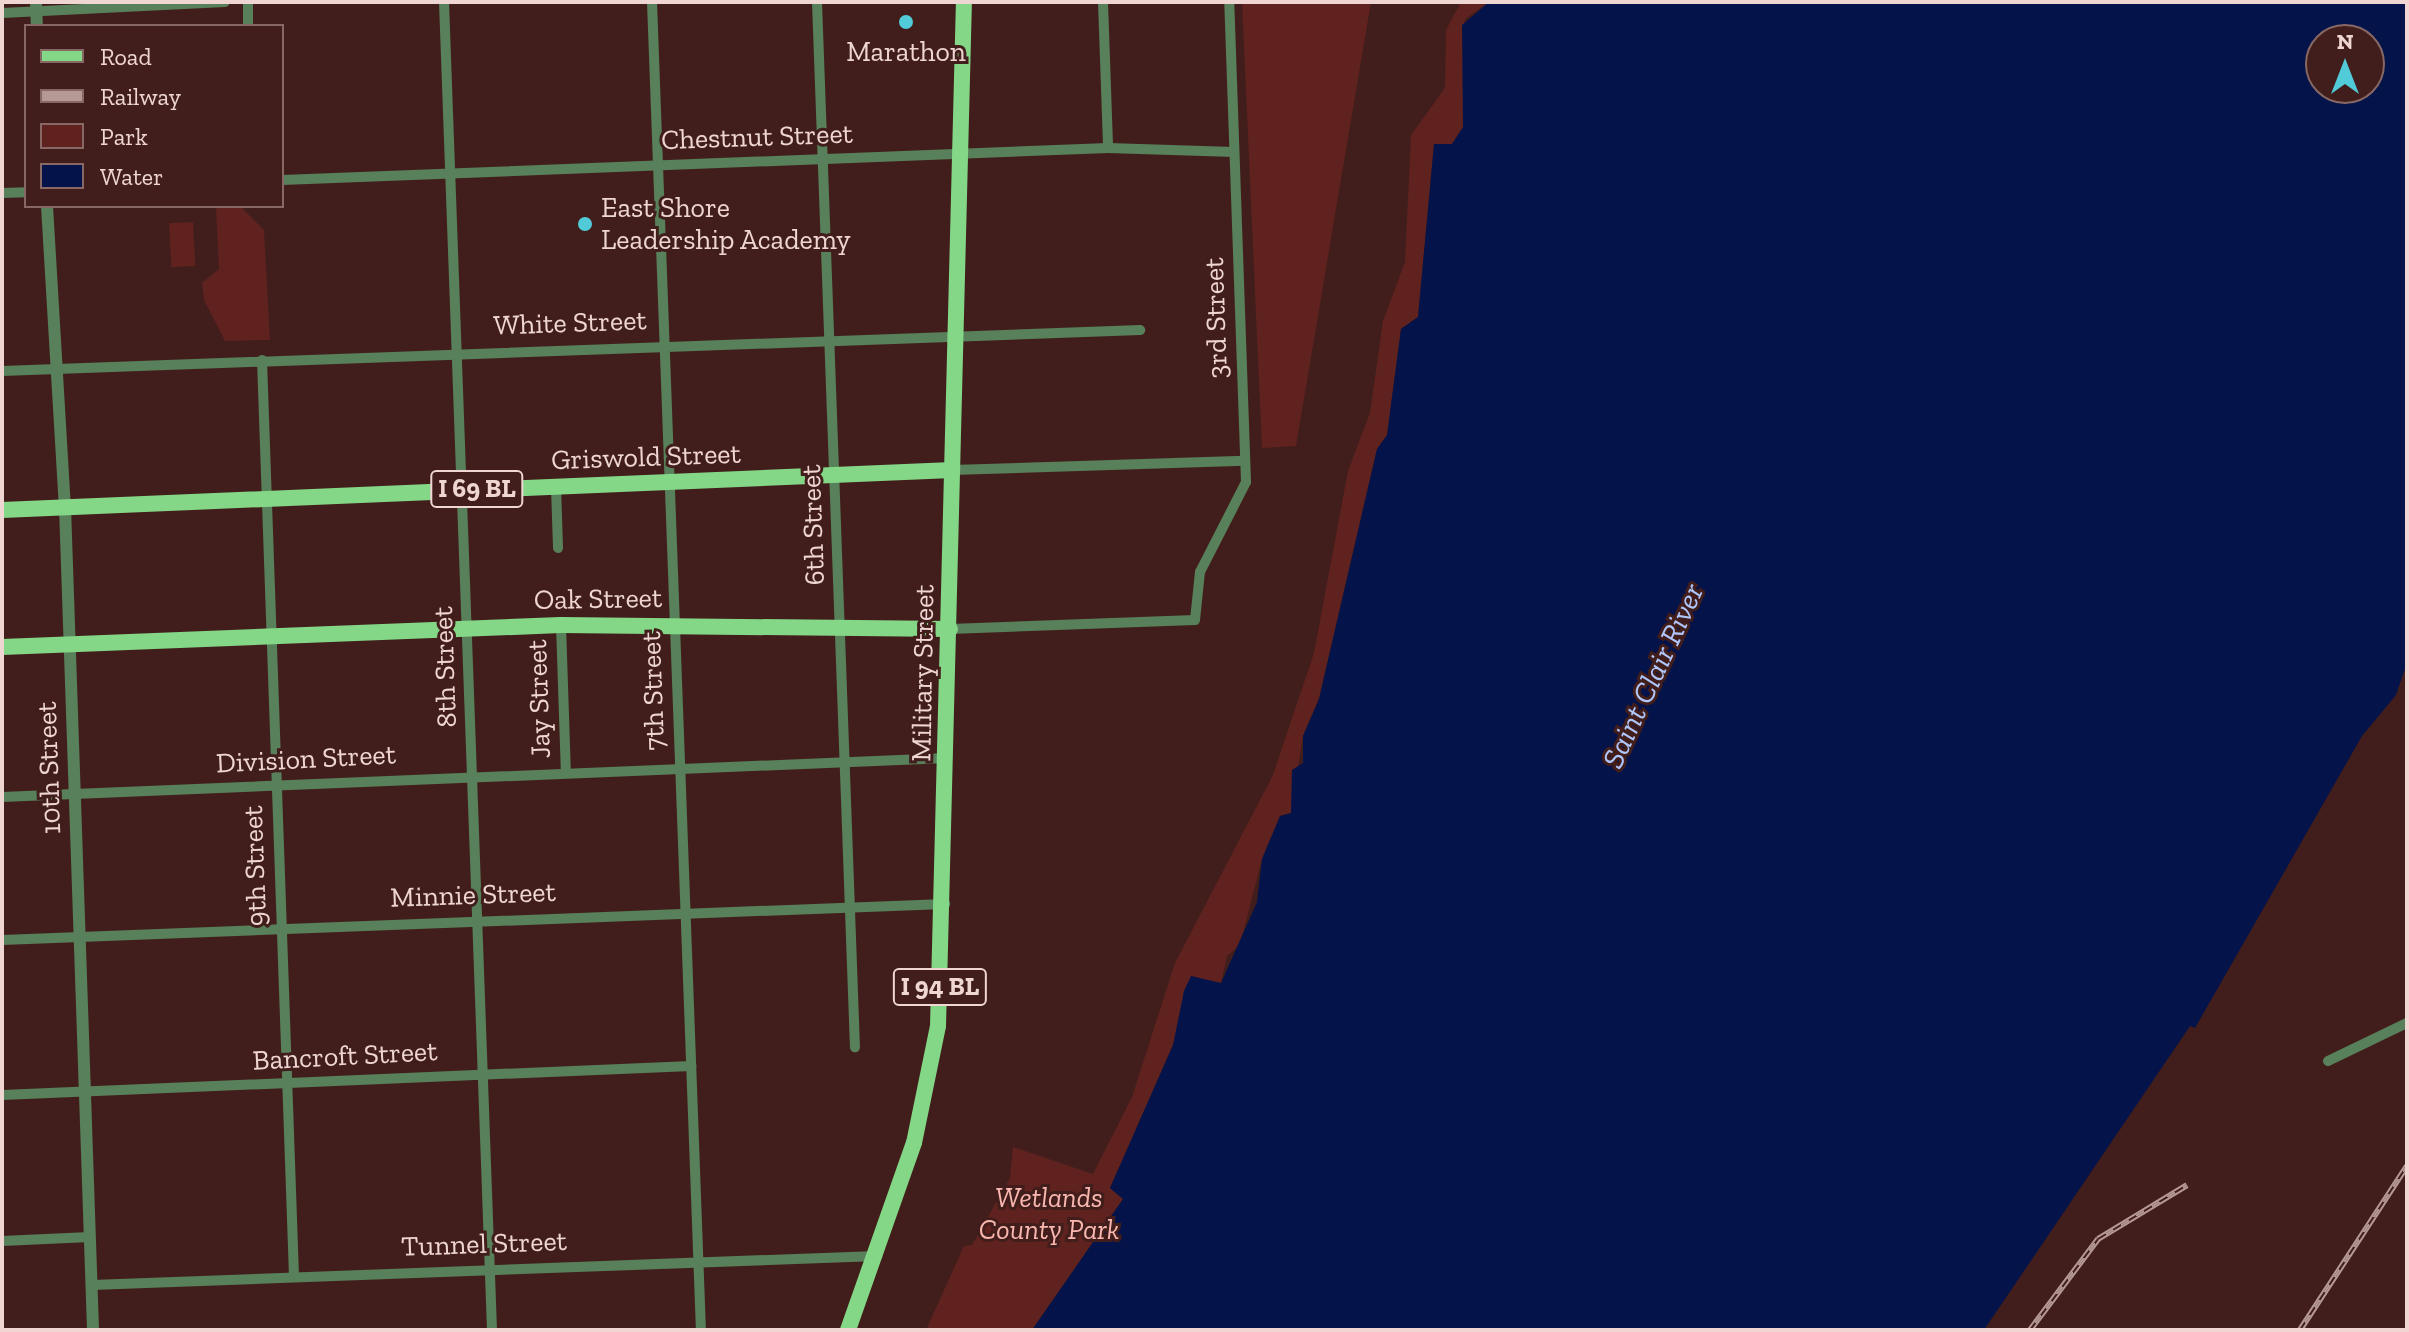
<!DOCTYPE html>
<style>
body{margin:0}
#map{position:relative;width:2409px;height:1332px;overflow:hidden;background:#411e1b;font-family:"Zilla Slab",serif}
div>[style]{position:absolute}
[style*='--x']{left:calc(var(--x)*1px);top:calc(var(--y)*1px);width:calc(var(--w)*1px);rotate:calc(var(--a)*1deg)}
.green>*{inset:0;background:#5f221f;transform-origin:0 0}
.water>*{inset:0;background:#041349}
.minor>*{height:10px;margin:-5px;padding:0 5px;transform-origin:5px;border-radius:5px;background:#58805a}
.tertiary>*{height:12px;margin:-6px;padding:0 6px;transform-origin:6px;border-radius:6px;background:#58805a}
.primary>*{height:16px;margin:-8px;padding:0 8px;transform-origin:8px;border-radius:8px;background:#83d787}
.rail>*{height:6px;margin-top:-3px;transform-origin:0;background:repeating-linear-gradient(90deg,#411e1b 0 9px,#b69996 0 18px);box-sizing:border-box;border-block:2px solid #b69996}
.dots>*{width:22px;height:22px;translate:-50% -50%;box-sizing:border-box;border:4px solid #411e1b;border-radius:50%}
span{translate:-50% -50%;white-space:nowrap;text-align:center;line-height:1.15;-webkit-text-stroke:6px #411e1b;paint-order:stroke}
.shield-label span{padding:2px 6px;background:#411e1b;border:2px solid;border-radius:6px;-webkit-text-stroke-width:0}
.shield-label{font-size:26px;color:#efd6d3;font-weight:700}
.poi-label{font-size:28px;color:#efd6d3}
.left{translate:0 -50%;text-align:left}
.street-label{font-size:28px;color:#efd6d3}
.park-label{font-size:28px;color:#fab7b0;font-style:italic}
.water-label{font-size:30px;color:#afc7fc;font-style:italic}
.frame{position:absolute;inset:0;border:4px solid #efd6d3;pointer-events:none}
.legend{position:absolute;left:24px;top:24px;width:260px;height:184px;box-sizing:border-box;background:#411e1b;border:2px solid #876865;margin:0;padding:10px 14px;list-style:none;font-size:24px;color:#efd6d3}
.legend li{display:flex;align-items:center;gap:16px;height:40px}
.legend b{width:40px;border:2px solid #876865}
.north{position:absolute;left:2305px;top:24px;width:80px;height:80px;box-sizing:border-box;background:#411e1b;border:2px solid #876865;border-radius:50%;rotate:0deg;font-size:22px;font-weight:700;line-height:32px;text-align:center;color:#efd6d3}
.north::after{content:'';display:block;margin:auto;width:28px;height:36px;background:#52cbd9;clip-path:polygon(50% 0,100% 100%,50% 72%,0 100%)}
</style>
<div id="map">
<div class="green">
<div style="clip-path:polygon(1242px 2px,1371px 2px,1296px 446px,1262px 448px)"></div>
<div style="clip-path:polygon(1461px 2px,1489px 2px,1465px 19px,1463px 127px,1452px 144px,1434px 144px,1418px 317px,1401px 329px,1387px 436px,1377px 449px,1319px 698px,1303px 736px,1291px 813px,1280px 816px,1262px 859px,1240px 945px,1227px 956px,1221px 983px,1191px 977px,1173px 1045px,1110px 1188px,1123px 1199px,1032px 1330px,926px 1330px,964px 1246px,972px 1245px,1010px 1178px,1013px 1147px,1093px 1174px,1132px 1097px,1175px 963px,1273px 775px,1314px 653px,1348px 471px,1370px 413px,1383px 321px,1405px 262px,1411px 135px,1445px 88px,1446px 30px)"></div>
<div style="clip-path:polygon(240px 206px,264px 230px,270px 340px,225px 341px,204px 300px,202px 283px,219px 269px,216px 207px)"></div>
<div style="left:193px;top:222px;width:44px;height:24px;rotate:87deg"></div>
</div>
<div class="water">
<div style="clip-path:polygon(evenodd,1489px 2px,2407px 2px,2407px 663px,2396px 695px,2362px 736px,2195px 1028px,2190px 1026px,1984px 1330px,1032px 1330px,1123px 1199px,1110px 1188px,1173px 1045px,1184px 991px,1191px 976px,1221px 983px,1257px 902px,1262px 859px,1280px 816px,1291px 813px,1292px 770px,1303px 763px,1303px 736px,1319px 699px,1377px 449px,1387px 435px,1401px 329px,1418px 317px,1434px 144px,1452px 144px,1463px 127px,1462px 25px,1489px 2px,2321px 40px,2369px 40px,2369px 88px,2321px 88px,2321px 40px)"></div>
</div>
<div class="minor">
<div style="--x:248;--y:2;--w:24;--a:90"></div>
<div style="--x:444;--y:2;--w:1329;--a:87.93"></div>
<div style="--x:652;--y:2;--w:1329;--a:87.89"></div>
<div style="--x:817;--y:2;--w:1046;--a:87.92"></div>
<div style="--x:1103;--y:2;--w:146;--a:88"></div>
<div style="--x:2;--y:13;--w:223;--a:-2.8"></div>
<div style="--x:282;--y:180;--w:827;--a:-2.22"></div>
<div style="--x:1108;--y:148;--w:126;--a:1.8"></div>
<div style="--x:2;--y:193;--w:24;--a:-2"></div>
<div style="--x:262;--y:360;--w:916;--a:88"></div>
<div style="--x:2;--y:371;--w:1139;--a:-2.06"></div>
<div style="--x:952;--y:470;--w:293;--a:-1.8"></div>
<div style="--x:556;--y:487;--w:61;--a:88.1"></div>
<div style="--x:561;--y:625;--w:147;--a:88.1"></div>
<div style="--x:950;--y:629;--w:245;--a:-2.1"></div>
<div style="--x:1195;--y:620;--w:48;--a:-84.1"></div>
<div style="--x:1200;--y:572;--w:101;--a:-62.9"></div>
<div style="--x:1246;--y:482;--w:480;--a:-92"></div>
<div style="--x:2;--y:797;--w:946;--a:-2.36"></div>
<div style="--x:2;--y:940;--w:944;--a:-2.19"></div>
<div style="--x:2328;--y:1061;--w:88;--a:-25.7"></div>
<div style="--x:2;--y:1095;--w:690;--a:-2.41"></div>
<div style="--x:2;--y:1241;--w:88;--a:-2.6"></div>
<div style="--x:92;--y:1285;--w:786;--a:-2.12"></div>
</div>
<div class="tertiary">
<div style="--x:36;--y:2;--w:24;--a:88"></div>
<div style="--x:47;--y:206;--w:302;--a:86.6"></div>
<div style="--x:65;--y:507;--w:823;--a:88.05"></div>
</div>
<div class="primary">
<div style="--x:2;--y:510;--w:951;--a:-2.41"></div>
<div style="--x:2;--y:647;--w:559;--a:-2.25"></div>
<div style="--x:561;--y:625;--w:389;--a:0.6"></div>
<div style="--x:848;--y:1330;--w:198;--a:-70.6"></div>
<div style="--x:914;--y:1143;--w:119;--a:-78.4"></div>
<div style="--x:938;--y:1026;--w:1024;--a:-88.55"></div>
</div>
<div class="rail">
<div style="--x:2030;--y:1330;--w:114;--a:-53.2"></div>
<div style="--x:2098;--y:1239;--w:104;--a:-31.2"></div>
<div style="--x:2300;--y:1330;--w:196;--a:-56.9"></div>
</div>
<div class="dots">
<div style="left:906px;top:22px;background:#52cbd9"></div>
<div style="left:585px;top:224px;background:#52cbd9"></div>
</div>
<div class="shield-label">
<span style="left:477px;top:489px">I 69 BL</span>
<span style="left:940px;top:987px">I 94 BL</span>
</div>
<div class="poi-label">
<span style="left:906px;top:52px">Marathon</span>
<span class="left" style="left:601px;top:224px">East Shore<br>Leadership Academy</span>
</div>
<div class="street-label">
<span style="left:757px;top:137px;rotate:-2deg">Chestnut Street</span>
<span style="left:1216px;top:318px;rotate:-92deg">3rd Street</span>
<span style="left:570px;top:323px;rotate:-2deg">White Street</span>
<span style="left:646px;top:457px;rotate:-2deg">Griswold Street</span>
<span style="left:813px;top:525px;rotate:-92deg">6th Street</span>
<span style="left:598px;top:599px;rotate:-1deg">Oak Street</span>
<span style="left:445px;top:667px;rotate:-92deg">8th Street</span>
<span style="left:923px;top:673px;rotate:-89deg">Military Street</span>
<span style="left:653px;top:691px;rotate:-92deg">7th Street</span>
<span style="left:539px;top:699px;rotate:-92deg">Jay Street</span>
<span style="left:306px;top:759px;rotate:-3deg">Division Street</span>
<span style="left:49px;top:768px;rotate:-92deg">10th Street</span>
<span style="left:255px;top:866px;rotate:-92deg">9th Street</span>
<span style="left:473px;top:895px;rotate:-2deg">Minnie Street</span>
<span style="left:345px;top:1056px;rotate:-3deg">Bancroft Street</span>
<span style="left:484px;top:1244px;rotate:-2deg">Tunnel Street</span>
</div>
<div class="park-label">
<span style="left:1049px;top:1214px">Wetlands<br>County Park</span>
</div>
<div class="water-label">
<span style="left:1653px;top:676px;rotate:-65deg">Saint Clair River</span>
</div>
<div class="frame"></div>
<ul class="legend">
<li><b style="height:10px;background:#83d787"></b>Road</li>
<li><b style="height:10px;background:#b69996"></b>Railway</li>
<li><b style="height:22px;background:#5f221f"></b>Park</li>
<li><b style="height:22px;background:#041349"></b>Water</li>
</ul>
<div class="north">N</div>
</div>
